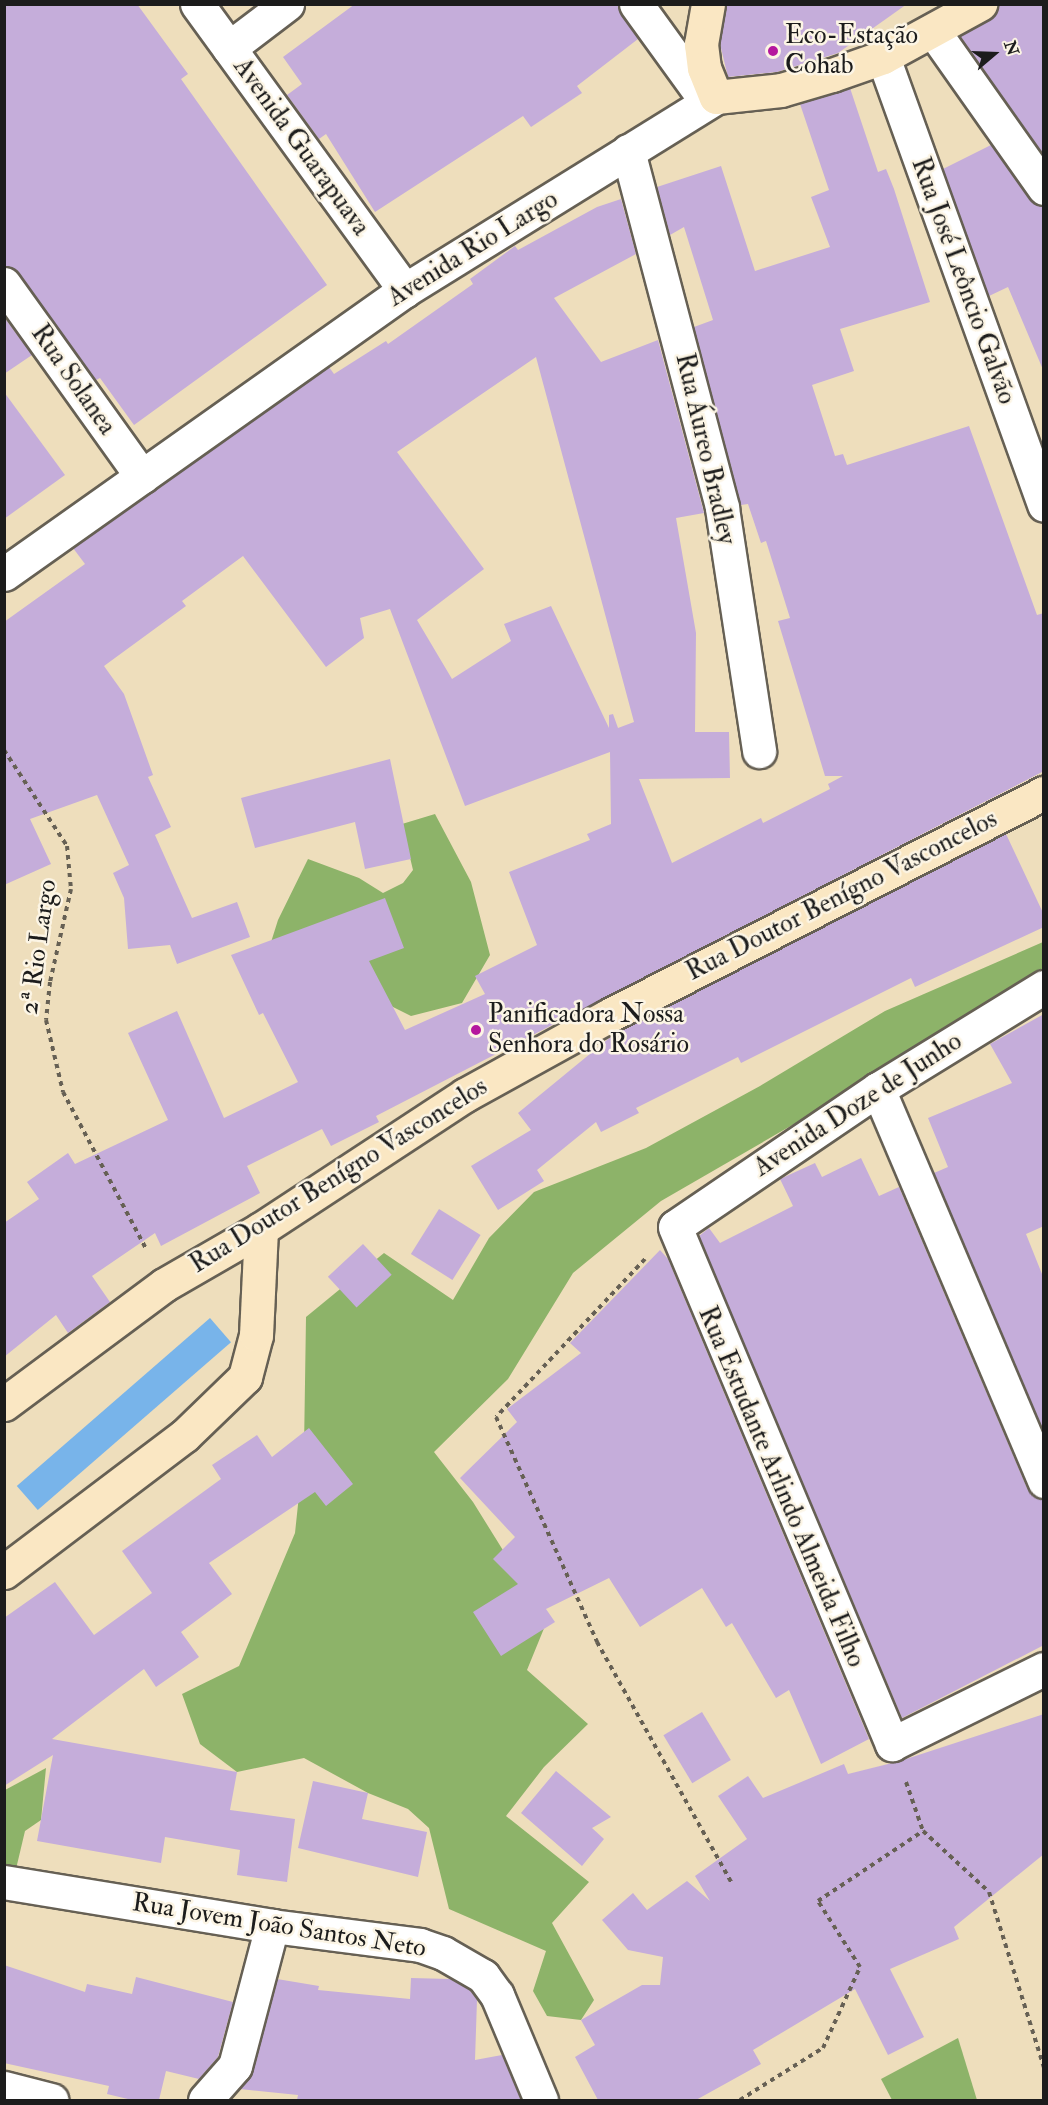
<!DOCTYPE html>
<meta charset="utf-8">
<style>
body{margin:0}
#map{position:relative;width:1048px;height:2105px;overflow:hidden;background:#eedebc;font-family:"IM FELL Double Pica",serif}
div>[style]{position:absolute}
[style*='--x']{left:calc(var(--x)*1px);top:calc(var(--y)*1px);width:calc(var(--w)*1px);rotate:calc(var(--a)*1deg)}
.forest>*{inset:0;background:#8db369}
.water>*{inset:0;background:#78b4ea;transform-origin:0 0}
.building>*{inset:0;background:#c5adda;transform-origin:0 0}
.path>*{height:4px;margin-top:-2px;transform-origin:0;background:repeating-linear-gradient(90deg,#666054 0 4.5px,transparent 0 9px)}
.roads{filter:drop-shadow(2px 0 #666054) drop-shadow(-2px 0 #666054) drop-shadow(0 2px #666054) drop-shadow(0 -2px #666054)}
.street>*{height:33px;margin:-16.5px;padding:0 16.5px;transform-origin:16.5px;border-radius:16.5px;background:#fff}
.secondary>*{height:33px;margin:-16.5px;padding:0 16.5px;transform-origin:16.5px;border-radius:16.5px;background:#fae7c3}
.dots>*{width:16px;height:16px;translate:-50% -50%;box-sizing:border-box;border:3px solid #fcf5e5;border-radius:50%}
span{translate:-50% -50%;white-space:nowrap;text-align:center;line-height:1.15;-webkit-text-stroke:5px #fcf5e5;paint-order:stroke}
.poi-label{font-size:26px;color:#1c1c1c}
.left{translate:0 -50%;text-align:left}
.street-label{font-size:26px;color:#1c1c1c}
.frame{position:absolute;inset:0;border:6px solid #1c1c1c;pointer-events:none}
.north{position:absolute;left:964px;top:24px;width:60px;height:60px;-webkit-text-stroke:4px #fcf5e5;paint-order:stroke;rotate:71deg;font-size:16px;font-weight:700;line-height:24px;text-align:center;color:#1c1c1c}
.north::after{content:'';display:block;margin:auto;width:21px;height:27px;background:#1c1c1c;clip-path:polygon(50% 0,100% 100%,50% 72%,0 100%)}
</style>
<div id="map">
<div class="forest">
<div style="clip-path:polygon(435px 814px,471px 882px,490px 955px,462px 1003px,411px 1016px,377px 999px,266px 958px,278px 920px,308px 859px,359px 878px,383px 893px,403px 883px,413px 870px,402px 824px)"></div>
<div style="clip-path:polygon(1043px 942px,1043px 980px,661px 1201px,573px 1273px,508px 1379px,434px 1452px,473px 1502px,547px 1621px,527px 1670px,588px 1724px,544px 1767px,506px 1816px,589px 1882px,552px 1923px,594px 2000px,581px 2020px,547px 2016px,533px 1991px,546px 1951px,449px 1909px,429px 1828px,408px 1809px,368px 1793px,304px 1758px,237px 1772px,200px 1744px,182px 1694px,239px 1666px,295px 1533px,304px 1448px,306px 1317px,384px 1253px,453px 1300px,489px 1238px,534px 1192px,646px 1148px,760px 1086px,885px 1011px)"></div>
<div style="clip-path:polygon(46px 1768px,41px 1820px,25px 1831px,16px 1869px,5px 1876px,5px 1790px)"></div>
<div style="clip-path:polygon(958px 2038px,977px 2100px,892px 2100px,881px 2079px)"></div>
</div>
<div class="water">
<div style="left:210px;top:1318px;width:32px;height:256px;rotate:49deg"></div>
</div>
<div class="building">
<div style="clip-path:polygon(4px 4px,137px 4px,188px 74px,181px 79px,327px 285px,134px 425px,100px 378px,96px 380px,19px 273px,4px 266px)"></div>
<div style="clip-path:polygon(355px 4px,618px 4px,638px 39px,577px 86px,582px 93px,531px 127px,523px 116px,375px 212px,326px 134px,319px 139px,287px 95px,302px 84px,283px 57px)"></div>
<div style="clip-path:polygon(726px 4px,907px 4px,838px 53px,777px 72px,728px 77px,720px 44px)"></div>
<div style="clip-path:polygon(999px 4px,1044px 4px,1044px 155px,960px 36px,989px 20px)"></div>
<div style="clip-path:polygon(evenodd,850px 88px,878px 172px,886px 169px,894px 189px,930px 302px,840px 329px,854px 371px,812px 385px,835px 456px,843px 454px,847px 465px,969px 426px,1037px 615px,1044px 613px,1044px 771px,376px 1116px,379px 1122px,331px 1146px,322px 1129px,247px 1166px,260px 1193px,161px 1246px,155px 1233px,92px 1276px,110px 1302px,68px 1333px,56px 1315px,4px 1357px,4px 1223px,39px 1199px,27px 1182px,68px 1153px,75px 1164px,168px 1120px,128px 1033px,177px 1011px,224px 1118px,298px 1082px,263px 1013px,259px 1015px,231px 955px,385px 898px,404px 948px,369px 961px,405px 1030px,485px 994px,475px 976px,537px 945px,509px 872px,590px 840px,587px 834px,611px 824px,610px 752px,465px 806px,390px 609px,360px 618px,364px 638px,326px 667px,243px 556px,182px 601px,186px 606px,104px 666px,124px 694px,153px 775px,148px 777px,171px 827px,155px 835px,192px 918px,237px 902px,250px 937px,177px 964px,170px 945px,128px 949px,124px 898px,113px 873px,129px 865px,97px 795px,30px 819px,51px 864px,4px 885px,4px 622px,85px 564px,73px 548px,329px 367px,334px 374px,386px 341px,388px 344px,473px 284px,470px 279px,515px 246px,518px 250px,597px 207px,621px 199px,636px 254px,554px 298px,601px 362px,658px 340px,704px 513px,676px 518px,696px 633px,695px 732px,729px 732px,730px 778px,639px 779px,672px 863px,761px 818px,763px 823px,830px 789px,828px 784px,843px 776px,825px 776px,778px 621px,790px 618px,766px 541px,761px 543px,748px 504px,741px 505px,694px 327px,713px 320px,684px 227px,670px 235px,657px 187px,721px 166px,755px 271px,830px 247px,811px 197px,829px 190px,800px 104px,850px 88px,536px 357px,634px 722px,618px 728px,613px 714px,609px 715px,609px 728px,551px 606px,504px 624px,511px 641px,452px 679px,417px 620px,484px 569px,397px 452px,536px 357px)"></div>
<div style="clip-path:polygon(991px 145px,1029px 199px,1044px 206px,1044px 372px,1008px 287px,989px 296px,943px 169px)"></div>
<div style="clip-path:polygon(4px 317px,32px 355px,4px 374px)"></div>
<div style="clip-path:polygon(4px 392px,65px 475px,4px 519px)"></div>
<div style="clip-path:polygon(390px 759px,411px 859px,365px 869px,355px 822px,255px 848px,241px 798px)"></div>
<div style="clip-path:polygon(1006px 834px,1044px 915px,1044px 927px,915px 987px,911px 978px,741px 1063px,738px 1057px,636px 1108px,639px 1113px,601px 1132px,596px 1122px,537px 1170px,544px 1181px,498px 1210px,471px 1166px,531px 1130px,518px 1113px,613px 1035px)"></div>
<div style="clip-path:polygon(1044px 1014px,1044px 1226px,1026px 1234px,1044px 1279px,1044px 1432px,934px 1173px,948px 1167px,928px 1118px,1012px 1083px,990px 1044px)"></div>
<div style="clip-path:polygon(861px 1158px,879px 1196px,899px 1187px,1027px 1488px,1033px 1496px,1044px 1499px,1044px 1645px,902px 1718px,699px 1236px,709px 1228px,720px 1243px,793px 1206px,780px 1179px,815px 1163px,822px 1177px)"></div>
<div style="left:439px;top:1209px;width:49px;height:53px;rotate:32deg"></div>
<div style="left:363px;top:1244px;width:42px;height:48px;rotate:47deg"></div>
<div style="clip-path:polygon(660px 1250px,668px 1259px,869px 1739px,821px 1764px,789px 1690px,776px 1698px,732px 1623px,726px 1627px,702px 1588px,640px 1627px,609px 1578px,546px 1609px,555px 1622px,501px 1656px,473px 1612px,518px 1584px,493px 1559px,515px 1537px,460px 1478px,517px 1422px,507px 1409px,581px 1353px,570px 1343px)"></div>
<div style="clip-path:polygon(309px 1428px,353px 1484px,326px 1506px,315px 1492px,209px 1563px,232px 1594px,181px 1632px,199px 1657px,156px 1687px,144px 1669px,52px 1739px,237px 1772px,230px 1810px,295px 1819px,287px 1882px,237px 1875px,240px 1850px,165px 1837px,161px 1863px,37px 1841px,53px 1755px,4px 1786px,4px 1618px,55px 1582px,94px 1635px,152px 1593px,122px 1551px,221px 1479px,212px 1465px,257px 1435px,272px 1457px)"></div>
<div style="left:702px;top:1712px;width:56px;height:45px;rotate:59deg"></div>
<div style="clip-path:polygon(1044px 1714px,1044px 1854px,954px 1927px,959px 1939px,890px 1969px,924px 2037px,888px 2055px,855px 1989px,753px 2050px,761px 2064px,696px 2100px,598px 2100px,575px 2057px,595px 2045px,581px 2020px,642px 1985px,660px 1985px,663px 1957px,628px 1950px,602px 1920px,633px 1893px,647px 1910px,687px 1881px,710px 1901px,695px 1876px,747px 1839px,718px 1796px,748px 1776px,763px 1798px,844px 1764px,848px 1774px,900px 1761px)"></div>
<div style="clip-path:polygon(556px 1771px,611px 1817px,592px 1828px,604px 1839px,582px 1866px,521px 1813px)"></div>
<div style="clip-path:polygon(313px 1781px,368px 1793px,362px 1819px,427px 1832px,418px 1877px,298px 1848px)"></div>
<div style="clip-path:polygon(4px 1965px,85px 1992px,87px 1984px,132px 1994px,136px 1977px,233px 2002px,218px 2057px,199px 2079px,166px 2071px,159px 2100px,132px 2100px,107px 2094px,109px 2086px,4px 2063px)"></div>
<div style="clip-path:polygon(411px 1978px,450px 1979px,470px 1990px,477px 2000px,475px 2060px,502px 2055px,521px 2100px,297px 2100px,298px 2095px,240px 2089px,253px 2071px,277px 1979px,319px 1986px,318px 1990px,410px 1999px)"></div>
</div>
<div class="path">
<div style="--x:4;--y:750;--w:115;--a:56.7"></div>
<div style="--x:67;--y:846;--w:43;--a:84.7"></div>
<div style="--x:71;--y:889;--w:95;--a:102.7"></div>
<div style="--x:50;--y:982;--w:38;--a:96"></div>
<div style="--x:46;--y:1020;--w:74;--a:76.7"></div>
<div style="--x:63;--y:1092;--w:178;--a:62.1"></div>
<div style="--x:645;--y:1259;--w:217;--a:133.3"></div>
<div style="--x:496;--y:1417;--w:247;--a:65.8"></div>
<div style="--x:597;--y:1642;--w:277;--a:60.8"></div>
<div style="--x:906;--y:1782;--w:52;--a:70.9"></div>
<div style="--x:923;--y:1831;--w:90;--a:42.7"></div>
<div style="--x:989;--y:1892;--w:184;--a:72.6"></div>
<div style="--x:740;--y:2100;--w:98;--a:-32.1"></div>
<div style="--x:823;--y:2048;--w:89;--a:-65.4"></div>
<div style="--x:860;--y:1967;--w:78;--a:-122.5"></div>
<div style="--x:818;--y:1901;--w:126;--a:-33.7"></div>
</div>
<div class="roads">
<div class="street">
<div style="--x:197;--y:4;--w:354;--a:54"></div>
<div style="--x:636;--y:4;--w:121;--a:54.1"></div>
<div style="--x:934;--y:32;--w:191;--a:54.8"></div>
<div style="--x:229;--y:48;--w:73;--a:-37.2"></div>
<div style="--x:883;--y:57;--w:476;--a:70.2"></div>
<div style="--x:628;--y:151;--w:369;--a:75.2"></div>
<div style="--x:722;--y:508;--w:246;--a:81.3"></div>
<div style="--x:4;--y:284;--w:237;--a:54.4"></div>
<div style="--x:4;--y:574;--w:491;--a:-35.3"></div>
<div style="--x:405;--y:290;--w:366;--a:-31.8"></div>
<div style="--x:1044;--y:987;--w:195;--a:148.4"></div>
<div style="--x:878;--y:1089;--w:245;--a:145.8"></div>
<div style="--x:675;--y:1227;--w:561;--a:67.23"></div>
<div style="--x:892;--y:1744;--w:169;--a:-26.3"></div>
<div style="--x:878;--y:1089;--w:426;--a:67"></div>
<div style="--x:4;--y:1882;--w:272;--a:9.3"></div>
<div style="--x:272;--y:1926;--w:149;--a:7.3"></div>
<div style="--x:420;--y:1945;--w:24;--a:19"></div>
<div style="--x:443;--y:1953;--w:46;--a:29.9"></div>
<div style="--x:483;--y:1976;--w:24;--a:54"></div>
<div style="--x:497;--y:1995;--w:114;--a:67.3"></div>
<div style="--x:4;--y:2088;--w:49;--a:14.3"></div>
<div style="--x:205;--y:2100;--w:45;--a:-48.6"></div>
<div style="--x:235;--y:2066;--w:145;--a:-75.2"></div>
</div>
<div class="secondary">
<div style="--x:708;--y:4;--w:41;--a:99.9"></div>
<div style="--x:701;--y:44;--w:24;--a:83"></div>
<div style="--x:704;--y:68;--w:31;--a:68"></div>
<div style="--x:716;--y:97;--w:65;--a:-6.1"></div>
<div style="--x:781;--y:90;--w:53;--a:-16.4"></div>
<div style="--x:832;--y:75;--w:54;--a:-19.4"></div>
<div style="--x:883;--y:57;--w:111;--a:-28.7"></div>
<div style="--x:4;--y:1404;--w:199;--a:-36.6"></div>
<div style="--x:164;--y:1285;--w:112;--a:-30"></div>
<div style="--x:261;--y:1229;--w:244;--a:-33.3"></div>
<div style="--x:465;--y:1095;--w:163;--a:-28.9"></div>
<div style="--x:608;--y:1016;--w:490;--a:-27.1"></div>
<div style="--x:4;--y:1572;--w:226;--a:-37.1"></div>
<div style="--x:184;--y:1436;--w:85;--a:-44"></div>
<div style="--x:245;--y:1377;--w:43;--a:-75.3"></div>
<div style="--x:256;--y:1335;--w:106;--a:-87.3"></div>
</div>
</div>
<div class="dots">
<div style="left:773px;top:51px;background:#b5179e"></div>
<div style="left:476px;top:1030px;background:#b5179e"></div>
</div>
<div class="poi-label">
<span class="left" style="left:785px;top:51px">Eco-Estação<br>Cohab</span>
<span class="left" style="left:488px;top:1030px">Panificadora Nossa<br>Senhora do Rosário</span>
</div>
<div class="street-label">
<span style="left:301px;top:147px;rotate:54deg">Avenida Guarapuava</span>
<span style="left:473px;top:249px;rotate:-32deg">Avenida Rio Largo</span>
<span style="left:963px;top:281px;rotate:70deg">Rua José Leôncio Galvão</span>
<span style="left:73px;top:380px;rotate:55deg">Rua Solanea</span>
<span style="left:705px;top:449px;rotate:77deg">Rua Áureo Bradley</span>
<span style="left:842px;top:896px;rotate:-27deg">Rua Doutor Benígno Vasconcelos</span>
<span style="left:39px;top:947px;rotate:-82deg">2ª Rio Largo</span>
<span style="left:858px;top:1105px;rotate:-33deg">Avenida Doze de Junho</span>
<span style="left:339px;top:1176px;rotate:-32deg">Rua Doutor Benígno Vasconcelos</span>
<span style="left:781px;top:1487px;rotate:67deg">Rua Estudante Arlindo Almeida Filho</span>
<span style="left:279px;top:1926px;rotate:9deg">Rua Jovem João Santos Neto</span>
</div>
<div class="frame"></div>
<div class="north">N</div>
</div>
